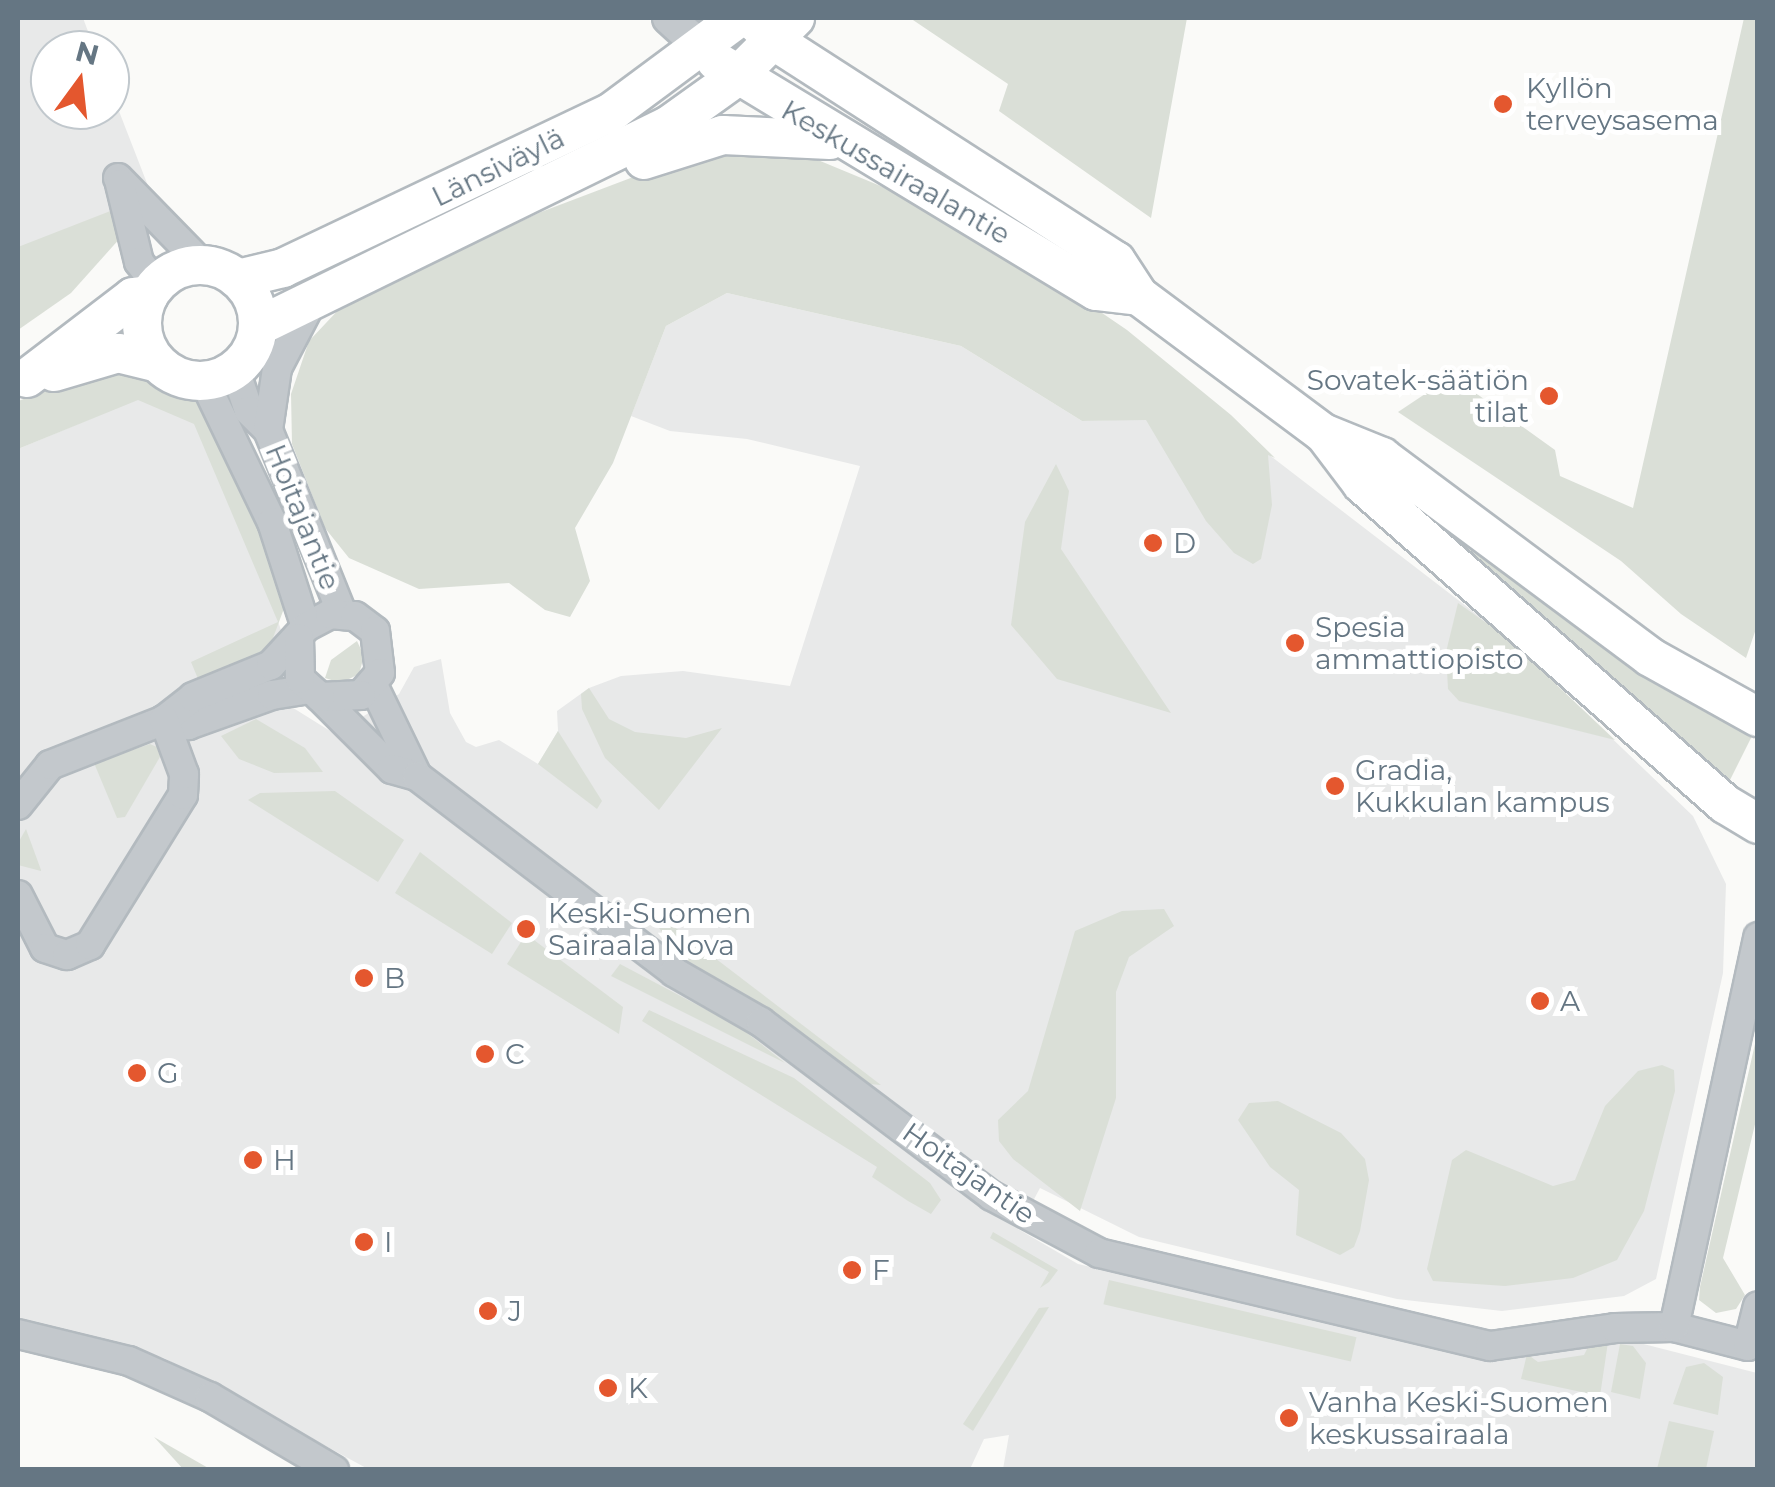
<!DOCTYPE html>
<meta charset="utf-8">
<style>
body{margin:0}
#map{position:relative;width:1775px;height:1487px;overflow:hidden;background:#fafaf8;font-family:Montserrat,sans-serif}
div>[style]{position:absolute}
[style*='--x']{left:calc(var(--x)*1px);top:calc(var(--y)*1px);width:calc(var(--w)*1px);rotate:calc(var(--a)*1deg)}
.built>*{inset:0;background:#e8e9e9}
.green>*{inset:0;background:#dadfd7;transform-origin:0 0}
.roads{filter:drop-shadow(2px 0 #b3babf) drop-shadow(-2px 0 #b3babf) drop-shadow(0 2px #b3babf) drop-shadow(0 -2px #b3babf)}
.minor>*{height:28px;margin:-14px;padding:0 14px;transform-origin:14px;border-radius:14px;background:#c3c8cc}
.tertiary>*{height:32px;margin:-16px;padding:0 16px;transform-origin:16px;border-radius:16px;background:#c3c8cc}
.secondary>*{height:38px;margin:-19px;padding:0 19px;transform-origin:19px;border-radius:19px;background:#fff}
.secondary>.ring{margin:-19px;padding:0;box-sizing:content-box;background:none;border:38px solid #fff;border-radius:50%}
.dots>*{width:28px;height:28px;translate:-50% -50%;box-sizing:border-box;border:5px solid #fff;border-radius:50%}
span{translate:-50% -50%;white-space:nowrap;text-align:center;line-height:1.15;-webkit-text-stroke:10px #fff;paint-order:stroke}
.poi-label{font-size:28px;color:#657683}
.left{translate:0 -50%;text-align:left}
.right{translate:-100% -50%;text-align:right}
.street-label{font-size:28px;color:#657683}
.frame{position:absolute;inset:0;border:20px solid #657683;pointer-events:none}
.north{position:absolute;left:30px;top:30px;width:100px;height:100px;box-sizing:border-box;background:#fff;border:2px solid #c1c8cd;border-radius:50%;rotate:15deg;font-size:28px;font-weight:700;line-height:40px;text-align:center;color:#657683}
.north::after{content:'';display:block;margin:auto;width:35px;height:45px;background:#e4572e;clip-path:polygon(50% 0,100% 100%,50% 72%,0 100%)}
</style>
<div id="map">
<div class="built">
<div style="clip-path:polygon(18px 18px,83px 18px,95px 50px,50px 50px,50px 110px,110px 110px,110px 88px,157px 209px,18px 261px)"></div>
<div style="clip-path:polygon(727px 293px,961px 346px,1082px 421px,1146px 419px,1268px 454px,1505px 636px,1693px 816px,1726px 884px,1723px 973px,1656px 1279px,1624px 1296px,1502px 1311px,1397px 1299px,1139px 1237px,1040px 1188px,1018px 1229px,1078px 1264px,1488px 1360px,1624px 1339px,1757px 1373px,1757px 1469px,1003px 1469px,1009px 1435px,984px 1439px,970px 1469px,368px 1469px,164px 1358px,18px 1321px,18px 449px,138px 399px,188px 389px,201px 399px,281px 630px,270px 647px,271px 665px,290px 706px,335px 734px,399px 694px,414px 667px,441px 659px,450px 713px,466px 742px,476px 747px,499px 740px,538px 764px,558px 731px,557px 711px,589px 688px,621px 676px,683px 671px,790px 686px,860px 466px,747px 439px,670px 431px,631px 416px,666px 326px)"></div>
</div>
<div class="green">
<div style="clip-path:polygon(910px 18px,1187px 18px,1151px 218px,999px 111px,1008px 84px)"></div>
<div style="clip-path:polygon(1744px 18px,1758px 18px,1758px 623px,1746px 658px,1681px 614px,1621px 561px,1398px 412px,1452px 376px,1555px 450px,1560px 476px,1633px 508px)"></div>
<div style="clip-path:polygon(789px 148px,895px 192px,938px 201px,1127px 330px,1231px 415px,1275px 458px,1268px 455px,1272px 505px,1261px 559px,1253px 564px,1234px 553px,1206px 521px,1146px 420px,1082px 421px,961px 346px,727px 293px,666px 326px,613px 463px,575px 528px,590px 581px,570px 617px,545px 610px,509px 583px,419px 589px,349px 558px,325px 528px,292px 444px,291px 394px,309px 341px,342px 306px,541px 212px,657px 168px,701px 155px)"></div>
<div style="clip-path:polygon(113px 210px,122px 236px,71px 293px,18px 330px,18px 247px)"></div>
<div style="clip-path:polygon(130px 371px,188px 389px,218px 421px,289px 595px,270px 646px,201px 686px,191px 662px,278px 622px,194px 424px,138px 400px,18px 449px,18px 401px,91px 376px)"></div>
<div style="clip-path:polygon(1056px 464px,1069px 491px,1061px 549px,1171px 713px,1057px 679px,1011px 625px,1025px 522px)"></div>
<div style="clip-path:polygon(1382px 474px,1641px 672px,1752px 736px,1726px 788px,1376px 481px)"></div>
<div style="clip-path:polygon(1458px 603px,1505px 636px,1615px 740px,1459px 701px,1448px 689px,1446px 652px)"></div>
<div style="clip-path:polygon(357px 641px,364px 656px,359px 674px,341px 683px,325px 678px,331px 660px)"></div>
<div style="clip-path:polygon(589px 688px,609px 719px,635px 732px,686px 738px,722px 728px,659px 810px,605px 758px,582px 709px,581px 694px)"></div>
<div style="clip-path:polygon(256px 719px,305px 748px,323px 772px,274px 773px,239px 759px,221px 736px)"></div>
<div style="clip-path:polygon(558px 731px,602px 801px,597px 809px,538px 764px)"></div>
<div style="clip-path:polygon(150px 744px,164px 750px,125px 817px,117px 818px,94px 763px)"></div>
<div style="clip-path:polygon(335px 791px,404px 840px,378px 882px,248px 800px,260px 793px)"></div>
<div style="clip-path:polygon(26px 829px,41px 870px,41px 871px,18px 865px,18px 843px)"></div>
<div style="clip-path:polygon(420px 852px,512px 923px,492px 954px,395px 893px)"></div>
<div style="clip-path:polygon(1164px 909px,1174px 926px,1129px 957px,1116px 992px,1116px 1098px,1080px 1211px,1013px 1159px,999px 1141px,998px 1120px,1028px 1091px,1075px 931px,1122px 911px)"></div>
<div style="clip-path:polygon(656px 913px,881px 1085px,869px 1084px,690px 968px,652px 919px)"></div>
<div style="clip-path:polygon(526px 934px,623px 1007px,619px 1034px,507px 964px)"></div>
<div style="clip-path:polygon(620px 964px,741px 1028px,785px 1063px,611px 976px)"></div>
<div style="clip-path:polygon(649px 1010px,794px 1078px,930px 1183px,941px 1200px,931px 1214px,908px 1201px,872px 1177px,877px 1167px,642px 1021px)"></div>
<div style="clip-path:polygon(1757px 1035px,1757px 1116px,1723px 1258px,1745px 1295px,1736px 1309px,1716px 1313px,1699px 1300px,1700px 1287px)"></div>
<div style="clip-path:polygon(1662px 1065px,1674px 1070px,1675px 1091px,1644px 1211px,1617px 1260px,1573px 1278px,1505px 1286px,1433px 1281px,1427px 1269px,1452px 1160px,1466px 1150px,1553px 1186px,1575px 1180px,1605px 1106px,1638px 1071px)"></div>
<div style="clip-path:polygon(1278px 1101px,1341px 1133px,1365px 1159px,1369px 1180px,1360px 1231px,1354px 1247px,1340px 1255px,1296px 1235px,1299px 1190px,1270px 1167px,1238px 1120px,1249px 1103px)"></div>
<div style="clip-path:polygon(993px 1232px,1058px 1270px,1049px 1282px,1040px 1288px,1049px 1272px,990px 1238px)"></div>
<div style="left:1109px;top:1280px;width:254px;height:25px;rotate:13deg"></div>
<div style="clip-path:polygon(1049px 1307px,973px 1431px,963px 1424px,1039px 1308px)"></div>
<div style="clip-path:polygon(1608px 1342px,1600px 1396px,1521px 1379px,1527px 1354px,1538px 1362px,1584px 1355px,1589px 1345px)"></div>
<div style="clip-path:polygon(1620px 1344px,1633px 1346px,1646px 1363px,1640px 1399px,1611px 1392px)"></div>
<div style="clip-path:polygon(1704px 1363px,1723px 1377px,1718px 1415px,1673px 1404px,1686px 1367px)"></div>
<div style="clip-path:polygon(1669px 1421px,1714px 1431px,1706px 1469px,1657px 1469px)"></div>
<div style="clip-path:polygon(154px 1437px,210px 1469px,183px 1469px)"></div>
</div>
<div class="roads">
<div class="minor">
<div style="--x:118;--y:178;--w:122;--a:45.7"></div>
<div style="--x:120;--y:184;--w:80;--a:76.3"></div>
<div style="--x:139;--y:262;--w:29;--a:52"></div>
<div style="--x:235;--y:370;--w:43;--a:71.1"></div>
<div style="--x:249;--y:411;--w:27;--a:45"></div>
<div style="--x:268;--y:430;--w:197;--a:68"></div>
<div style="--x:204;--y:381;--w:157;--a:64.3"></div>
<div style="--x:272;--y:522;--w:110;--a:72.1"></div>
<div style="--x:268;--y:430;--w:63;--a:-81.7"></div>
<div style="--x:277;--y:368;--w:73;--a:-62.4"></div>
<div style="--x:373;--y:685;--w:101;--a:64.2"></div>
<div style="--x:320;--y:697;--w:102;--a:45"></div>
<div style="--x:392;--y:769;--w:26;--a:16"></div>
<div style="--x:417;--y:776;--w:323;--a:37.3"></div>
<div style="--x:674;--y:972;--w:100;--a:29.9"></div>
<div style="--x:761;--y:1022;--w:289;--a:37"></div>
<div style="--x:992;--y:1196;--w:121;--a:28"></div>
<div style="--x:1099;--y:1253;--w:402;--a:13.4"></div>
<div style="--x:1490;--y:1346;--w:126;--a:-8.2"></div>
<div style="--x:1615;--y:1328;--w:59;--a:-1"></div>
<div style="--x:1674;--y:1327;--w:76;--a:14.4"></div>
<div style="--x:1748;--y:1346;--w:41;--a:-76"></div>
<div style="--x:164;--y:720;--w:25;--a:12"></div>
<div style="--x:188;--y:725;--w:89;--a:-19.7"></div>
<div style="--x:272;--y:695;--w:37;--a:-9"></div>
<div style="--x:18;--y:805;--w:51;--a:-51.3"></div>
<div style="--x:50;--y:765;--w:123;--a:-21.5"></div>
<div style="--x:164;--y:720;--w:37;--a:-38"></div>
<div style="--x:193;--y:697;--w:84;--a:-22.3"></div>
<div style="--x:271;--y:665;--w:52;--a:-47.4"></div>
<div style="--x:306;--y:627;--w:27;--a:-28"></div>
<div style="--x:330;--y:614;--w:25;--a:5"></div>
<div style="--x:355;--y:616;--w:25;--a:37"></div>
<div style="--x:375;--y:631;--w:42;--a:83.2"></div>
<div style="--x:380;--y:673;--w:29;--a:131"></div>
<div style="--x:361;--y:695;--w:41;--a:177.2"></div>
<div style="--x:320;--y:697;--w:27;--a:-138"></div>
<div style="--x:300;--y:679;--w:41;--a:-91.4"></div>
<div style="--x:18;--y:895;--w:59;--a:63"></div>
<div style="--x:45;--y:948;--w:23;--a:18"></div>
<div style="--x:67;--y:955;--w:25;--a:-23"></div>
<div style="--x:90;--y:945;--w:176;--a:-58.2"></div>
<div style="--x:183;--y:795;--w:21;--a:-87"></div>
<div style="--x:184;--y:774;--w:58;--a:-110.3"></div>
<div style="--x:1674;--y:1327;--w:399;--a:-77.8"></div>
<div style="--x:18;--y:1334;--w:114;--a:13.7"></div>
<div style="--x:129;--y:1361;--w:89;--a:24"></div>
<div style="--x:210;--y:1397;--w:144;--a:30.5"></div>
</div>
<div class="tertiary">
<div style="--x:669;--y:18;--w:43;--a:42.2"></div>
</div>
<div class="secondary">
<div style="--x:751;--y:18;--w:35;--a:44"></div>
<div style="--x:776;--y:42;--w:404;--a:32.8"></div>
<div style="--x:1116;--y:261;--w:42;--a:56.7"></div>
<div style="--x:1139;--y:296;--w:229;--a:36.7"></div>
<div style="--x:1323;--y:433;--w:64;--a:22.1"></div>
<div style="--x:1382;--y:457;--w:334;--a:36.7"></div>
<div style="--x:1650;--y:657;--w:124;--a:29.1"></div>
<div style="--x:716;--y:61;--w:444;--a:31.2"></div>
<div style="--x:1096;--y:291;--w:43;--a:6.6"></div>
<div style="--x:644;--y:160;--w:83;--a:-17.6"></div>
<div style="--x:723;--y:135;--w:107;--a:2.7"></div>
<div class="ring" style="left:142px;top:265px;width:78px;height:78px"></div>
<div style="--x:238;--y:279;--w:46;--a:-13.7"></div>
<div style="--x:283;--y:268;--w:365;--a:-25.4"></div>
<div style="--x:613;--y:111;--w:156;--a:-36.6"></div>
<div style="--x:259;--y:326;--w:455;--a:-26.1"></div>
<div style="--x:668;--y:126;--w:82;--a:-35.6"></div>
<div style="--x:735;--y:78;--w:85;--a:-45"></div>
<div style="--x:54;--y:372;--w:67;--a:-16.5"></div>
<div style="--x:118;--y:353;--w:41;--a:14"></div>
<div style="--x:27;--y:378;--w:133;--a:-37.4"></div>
<div style="--x:133;--y:297;--w:16;--a:-7"></div>
<div style="--x:1325;--y:435;--w:61;--a:52.9"></div>
<div style="--x:1362;--y:484;--w:484;--a:41.4"></div>
<div style="--x:1725;--y:804;--w:39;--a:31"></div>
</div>
</div>
<div class="dots">
<div style="left:1503px;top:104px;background:#e4572e"></div>
<div style="left:1549px;top:396px;background:#e4572e"></div>
<div style="left:1153px;top:543px;background:#e4572e"></div>
<div style="left:1295px;top:643px;background:#e4572e"></div>
<div style="left:1335px;top:786px;background:#e4572e"></div>
<div style="left:526px;top:929px;background:#e4572e"></div>
<div style="left:364px;top:978px;background:#e4572e"></div>
<div style="left:1540px;top:1001px;background:#e4572e"></div>
<div style="left:485px;top:1054px;background:#e4572e"></div>
<div style="left:137px;top:1073px;background:#e4572e"></div>
<div style="left:253px;top:1160px;background:#e4572e"></div>
<div style="left:364px;top:1242px;background:#e4572e"></div>
<div style="left:852px;top:1270px;background:#e4572e"></div>
<div style="left:488px;top:1311px;background:#e4572e"></div>
<div style="left:608px;top:1388px;background:#e4572e"></div>
<div style="left:1289px;top:1418px;background:#e4572e"></div>
</div>
<div class="poi-label">
<span class="left" style="left:1526px;top:104px">Kyllön<br>terveysasema</span>
<span class="right" style="left:1529px;top:396px">Sovatek-säätiön<br>tilat</span>
<span class="left" style="left:1173px;top:543px">D</span>
<span class="left" style="left:1315px;top:643px">Spesia<br>ammattiopisto</span>
<span class="left" style="left:1355px;top:786px">Gradia,<br>Kukkulan kampus</span>
<span class="left" style="left:548px;top:929px">Keski-Suomen<br>Sairaala Nova</span>
<span class="left" style="left:384px;top:978px">B</span>
<span class="left" style="left:1560px;top:1001px">A</span>
<span class="left" style="left:505px;top:1054px">C</span>
<span class="left" style="left:157px;top:1073px">G</span>
<span class="left" style="left:273px;top:1160px">H</span>
<span class="left" style="left:384px;top:1242px">I</span>
<span class="left" style="left:872px;top:1270px">F</span>
<span class="left" style="left:508px;top:1311px">J</span>
<span class="left" style="left:628px;top:1388px">K</span>
<span class="left" style="left:1309px;top:1418px">Vanha Keski-Suomen<br>keskussairaala</span>
</div>
<div class="street-label">
<span style="left:498px;top:167px;rotate:-26deg">Länsiväylä</span>
<span style="left:896px;top:172px;rotate:30deg">Keskussairaalantie</span>
<span style="left:303px;top:517px;rotate:68deg">Hoitajantie</span>
<span style="left:969px;top:1173px;rotate:35deg">Hoitajantie</span>
</div>
<div class="frame"></div>
<div class="north">N</div>
</div>
